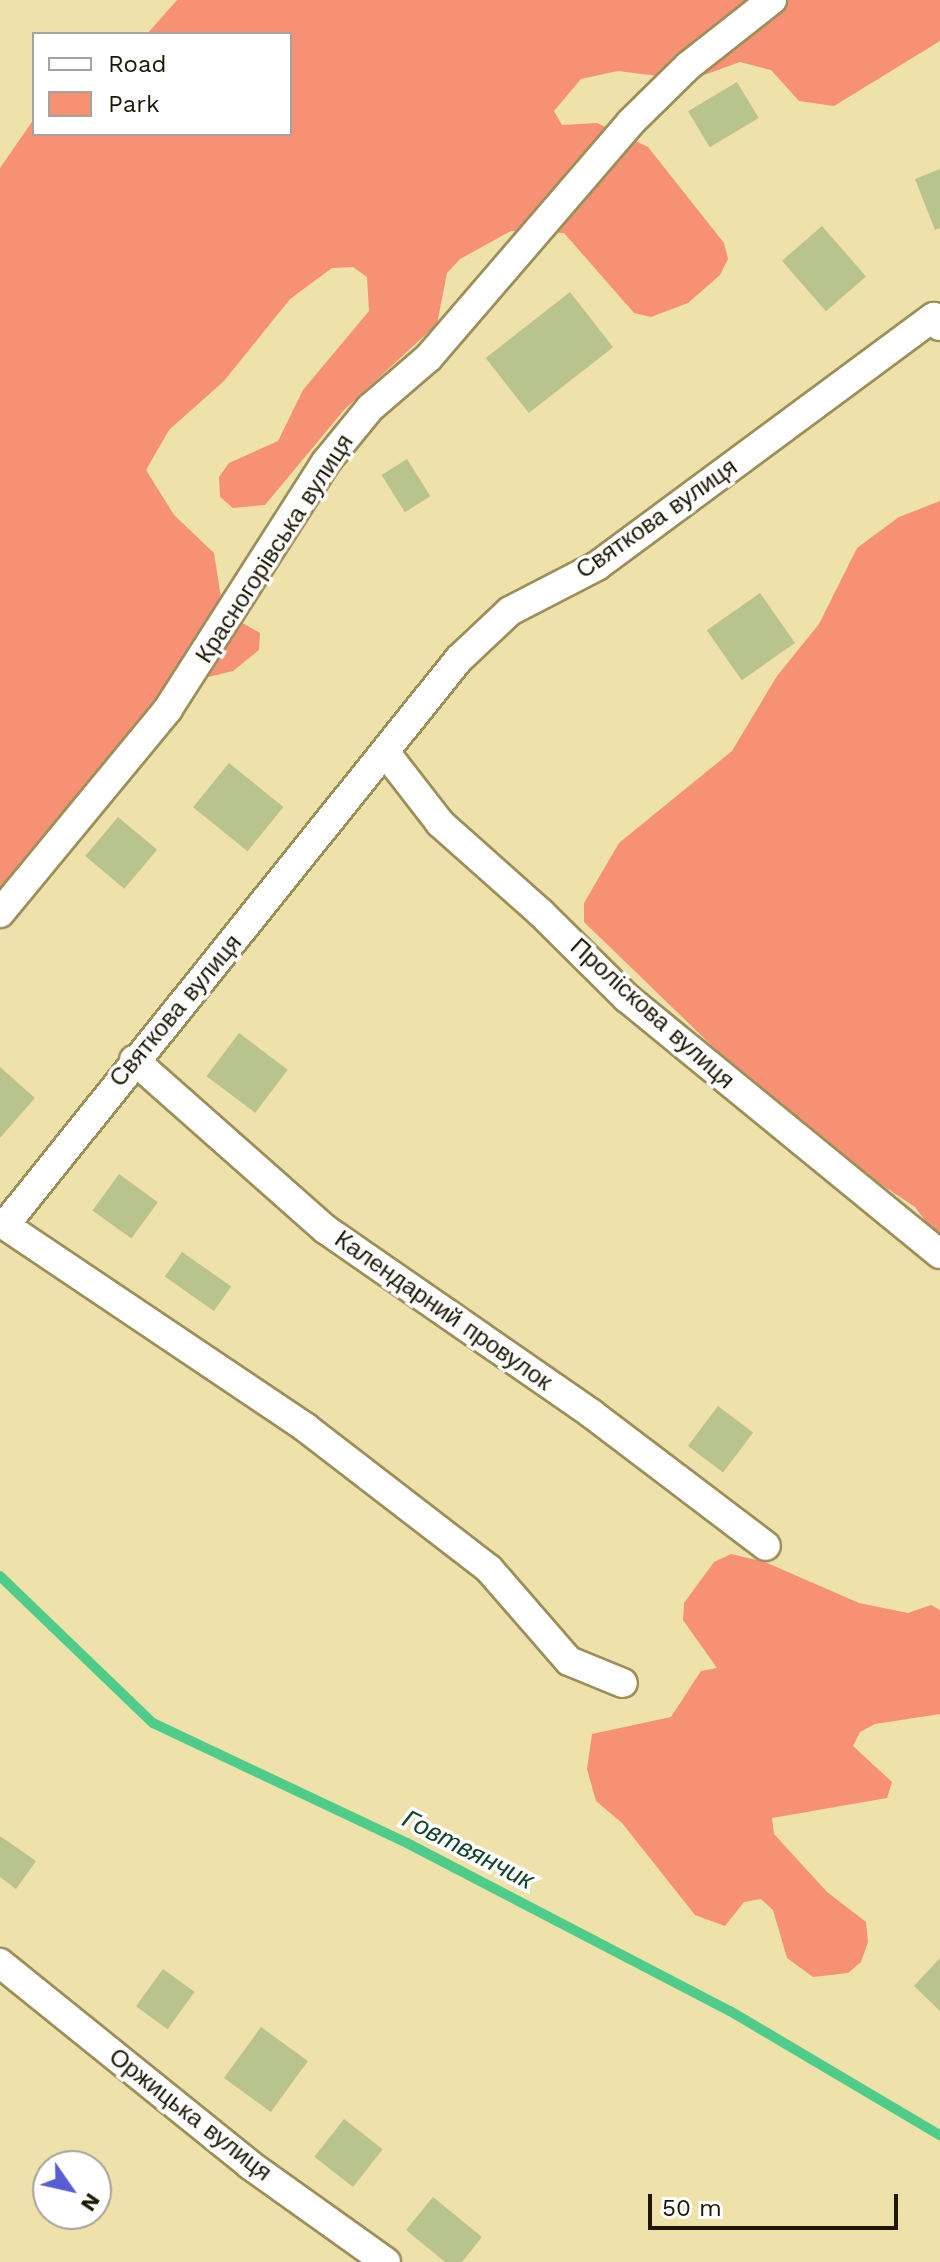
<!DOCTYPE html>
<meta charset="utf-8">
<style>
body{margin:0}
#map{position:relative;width:940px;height:2262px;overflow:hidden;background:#eee1aa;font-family:"Work Sans",sans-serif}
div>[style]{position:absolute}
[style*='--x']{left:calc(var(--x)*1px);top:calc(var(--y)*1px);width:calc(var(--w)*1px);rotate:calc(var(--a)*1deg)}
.green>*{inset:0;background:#f79173}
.stream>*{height:10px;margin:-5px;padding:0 5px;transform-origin:5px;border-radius:5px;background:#4fcc8a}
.building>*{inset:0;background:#b9c38e;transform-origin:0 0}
.roads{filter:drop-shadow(2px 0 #9b8f5a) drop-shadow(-2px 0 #9b8f5a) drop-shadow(0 2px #9b8f5a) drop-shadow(0 -2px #9b8f5a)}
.minor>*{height:28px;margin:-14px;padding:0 14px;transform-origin:14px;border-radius:14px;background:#fff}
span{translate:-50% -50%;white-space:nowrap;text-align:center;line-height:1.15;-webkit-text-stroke:7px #fff;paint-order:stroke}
.street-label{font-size:24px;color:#1d1804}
.water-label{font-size:26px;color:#12452b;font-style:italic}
.legend{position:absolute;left:32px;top:32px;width:260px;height:104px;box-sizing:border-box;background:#fff;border:2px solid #a5a39b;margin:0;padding:10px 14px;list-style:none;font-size:24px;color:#1d1804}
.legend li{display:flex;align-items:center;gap:16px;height:40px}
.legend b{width:40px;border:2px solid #a5a39b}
.north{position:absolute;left:32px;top:2150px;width:80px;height:80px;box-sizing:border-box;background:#fff;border:2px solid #a5a39b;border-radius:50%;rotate:124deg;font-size:22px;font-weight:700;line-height:32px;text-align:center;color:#1d1804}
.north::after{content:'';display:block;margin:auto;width:28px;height:36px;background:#585dd4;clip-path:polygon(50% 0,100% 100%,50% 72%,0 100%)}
.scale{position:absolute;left:648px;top:2194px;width:250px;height:36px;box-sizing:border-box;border:4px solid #1d1804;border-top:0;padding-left:10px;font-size:24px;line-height:28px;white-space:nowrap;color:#1d1804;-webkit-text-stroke:6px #fff;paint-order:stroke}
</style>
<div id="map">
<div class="green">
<div style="clip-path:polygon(177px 0,940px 0,940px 41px,834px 106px,799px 101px,771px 70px,740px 62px,690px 80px,618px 71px,581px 79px,554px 111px,562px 125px,597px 123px,648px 147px,724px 243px,728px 259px,720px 275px,688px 303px,651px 317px,634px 313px,564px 233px,511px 231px,460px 259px,447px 273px,437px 324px,344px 410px,265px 505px,233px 508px,220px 497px,219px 477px,229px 463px,278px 441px,303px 390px,369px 311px,367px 277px,353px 267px,332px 268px,290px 299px,224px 381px,169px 430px,146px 470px,174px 515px,214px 553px,222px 604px,232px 617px,260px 633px,259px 650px,233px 671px,171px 686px,0 887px,0 168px,34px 119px,34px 134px,290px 134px,290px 34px,147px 34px)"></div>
<div style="clip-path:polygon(940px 501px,940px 1241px,915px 1207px,799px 1130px,584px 922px,584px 903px,619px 843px,732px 751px,777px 676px,819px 624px,857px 548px,899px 517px)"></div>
<div style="clip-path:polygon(731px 1554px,765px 1562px,859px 1603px,908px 1613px,931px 1605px,940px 1610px,940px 1714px,875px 1724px,860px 1732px,853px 1746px,892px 1782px,887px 1798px,772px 1818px,774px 1834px,827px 1892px,866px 1922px,868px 1942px,861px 1962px,848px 1973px,813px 1977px,787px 1958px,773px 1910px,761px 1899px,744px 1902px,725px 1926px,695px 1915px,622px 1823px,596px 1801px,587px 1769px,592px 1734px,671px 1717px,701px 1671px,717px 1668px,683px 1620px,684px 1603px,714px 1562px)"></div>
</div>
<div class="stream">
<div style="--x:0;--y:1576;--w:212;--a:43.9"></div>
<div style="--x:153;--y:1723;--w:281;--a:25.3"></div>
<div style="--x:407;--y:1843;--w:364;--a:27.5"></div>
<div style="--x:730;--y:2011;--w:244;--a:30.6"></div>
</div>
<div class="building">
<div style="left:737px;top:82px;width:42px;height:57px;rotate:59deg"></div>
<div style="clip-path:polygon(940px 169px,940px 228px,935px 230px,915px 179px)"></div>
<div style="left:822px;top:226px;width:67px;height:53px;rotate:49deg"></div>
<div style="left:570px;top:292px;width:70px;height:107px;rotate:52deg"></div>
<div style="left:407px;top:459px;width:44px;height:30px;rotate:58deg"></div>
<div style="left:760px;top:593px;width:61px;height:65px;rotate:55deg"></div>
<div style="left:229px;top:763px;width:70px;height:57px;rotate:39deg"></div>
<div style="left:118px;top:817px;width:51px;height:51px;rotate:40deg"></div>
<div style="left:239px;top:1033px;width:61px;height:54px;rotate:37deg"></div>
<div style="clip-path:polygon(0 1067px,35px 1098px,0 1138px)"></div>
<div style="left:119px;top:1174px;width:48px;height:45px;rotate:36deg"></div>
<div style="left:182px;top:1252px;width:60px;height:30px;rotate:35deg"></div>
<div style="left:718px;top:1406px;width:44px;height:50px;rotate:37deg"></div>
<div style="clip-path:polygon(0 1836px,36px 1861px,16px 1889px,0 1877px)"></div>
<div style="clip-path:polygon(940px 1958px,940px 2011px,914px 1986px)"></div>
<div style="left:163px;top:1969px;width:39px;height:46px;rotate:36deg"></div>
<div style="left:261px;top:2027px;width:58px;height:63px;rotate:36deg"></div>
<div style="left:344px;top:2119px;width:49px;height:48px;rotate:38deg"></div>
<div style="clip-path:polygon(433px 2197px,482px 2237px,462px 2262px,445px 2262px,406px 2230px)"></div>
</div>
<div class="roads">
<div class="minor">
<div style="--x:385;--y:752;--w:90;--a:52.2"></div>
<div style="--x:440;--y:823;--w:135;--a:41.7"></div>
<div style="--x:541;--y:913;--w:121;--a:44.7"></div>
<div style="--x:627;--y:998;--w:404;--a:39.3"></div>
<div style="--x:0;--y:913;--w:264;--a:-50.5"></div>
<div style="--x:168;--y:709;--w:293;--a:-57.4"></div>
<div style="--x:326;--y:462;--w:70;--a:-50.8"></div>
<div style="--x:370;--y:408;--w:78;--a:-40.8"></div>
<div style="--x:429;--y:357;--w:308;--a:-49.3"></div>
<div style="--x:630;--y:123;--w:81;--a:-44.5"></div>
<div style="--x:688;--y:66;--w:107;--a:-38.2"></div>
<div style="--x:134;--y:1060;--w:255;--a:41.5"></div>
<div style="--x:325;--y:1229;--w:325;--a:34.7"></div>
<div style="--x:592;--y:1414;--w:218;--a:37.2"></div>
<div style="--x:0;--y:1222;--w:369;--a:33.9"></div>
<div style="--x:306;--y:1428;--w:231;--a:37.6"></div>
<div style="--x:489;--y:1569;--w:122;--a:49"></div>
<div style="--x:569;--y:1661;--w:58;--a:22.2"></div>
<div style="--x:5;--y:1225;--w:726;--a:-51.27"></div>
<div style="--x:459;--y:659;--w:70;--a:-43.3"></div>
<div style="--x:510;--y:611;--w:98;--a:-27.3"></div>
<div style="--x:597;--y:566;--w:419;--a:-36.5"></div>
<div style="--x:934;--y:317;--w:11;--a:56"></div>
<div style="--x:0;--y:1963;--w:321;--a:38.9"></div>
<div style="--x:250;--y:2165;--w:167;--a:35.5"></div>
</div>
</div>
<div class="street-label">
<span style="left:657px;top:519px;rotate:-35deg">Святкова вулиця</span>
<span style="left:275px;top:549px;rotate:-57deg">Красногорівська вулиця</span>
<span style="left:176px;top:1011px;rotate:-50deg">Святкова вулиця</span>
<span style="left:652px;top:1014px;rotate:42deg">Проліскова вулиця</span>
<span style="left:443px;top:1311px;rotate:35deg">Календарний провулок</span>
<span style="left:190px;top:2115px;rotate:38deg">Оржицька вулиця</span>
</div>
<div class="water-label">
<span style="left:468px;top:1850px;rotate:27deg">Говтвянчик</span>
</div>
<ul class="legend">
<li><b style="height:10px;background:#fff"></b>Road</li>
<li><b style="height:22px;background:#f79173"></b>Park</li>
</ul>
<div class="north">N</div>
<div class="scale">50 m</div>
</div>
